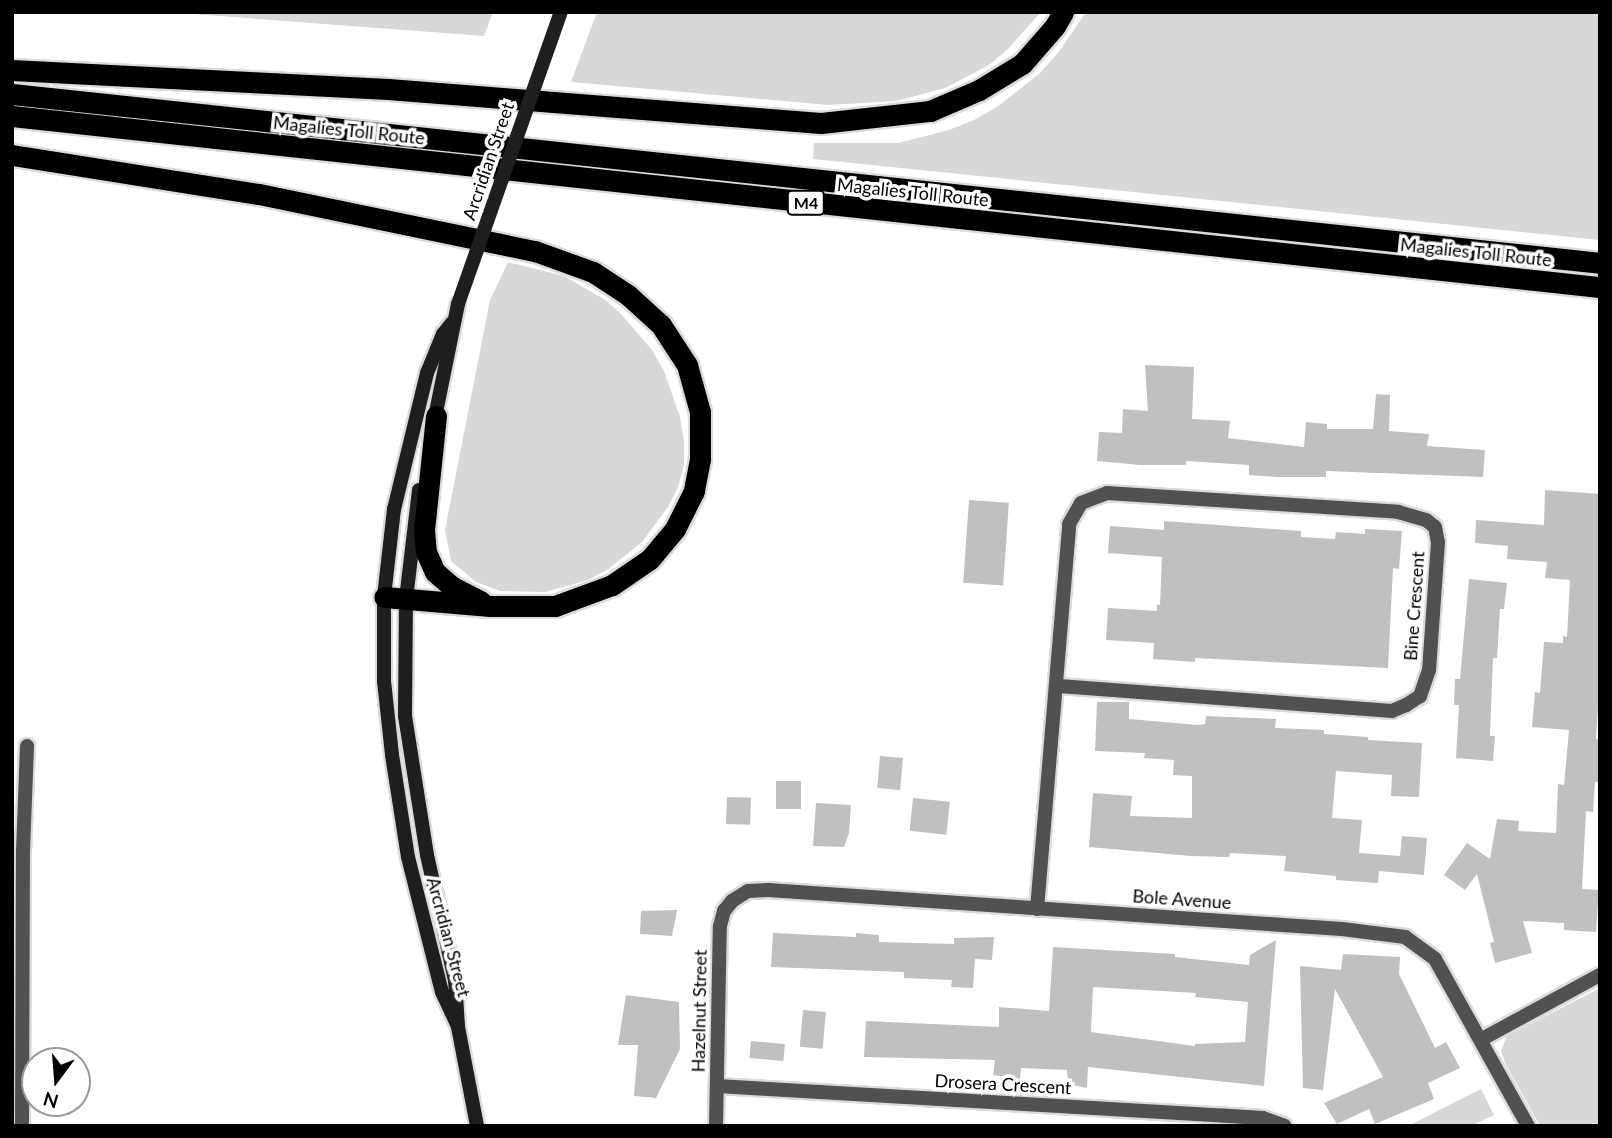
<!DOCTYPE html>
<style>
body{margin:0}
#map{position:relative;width:1612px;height:1138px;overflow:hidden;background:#fff;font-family:Lato,sans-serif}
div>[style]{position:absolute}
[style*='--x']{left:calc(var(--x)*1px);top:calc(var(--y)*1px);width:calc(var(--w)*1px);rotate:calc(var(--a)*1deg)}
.green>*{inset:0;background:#d8d8d8}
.building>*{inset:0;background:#c0c0c0;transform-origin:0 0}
.roads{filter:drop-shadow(2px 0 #dbdbdb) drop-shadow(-2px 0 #dbdbdb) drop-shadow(0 2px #dbdbdb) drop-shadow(0 -2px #dbdbdb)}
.street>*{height:14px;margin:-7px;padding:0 7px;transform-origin:7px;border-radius:7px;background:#515151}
.secondary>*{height:14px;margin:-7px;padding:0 7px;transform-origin:7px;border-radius:7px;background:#1e1e1e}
.highway>*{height:21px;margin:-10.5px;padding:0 10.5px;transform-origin:10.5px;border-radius:10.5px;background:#000}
.secondary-bridge>*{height:14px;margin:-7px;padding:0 7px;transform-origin:7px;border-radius:7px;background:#1e1e1e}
span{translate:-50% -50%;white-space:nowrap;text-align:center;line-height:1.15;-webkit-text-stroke:7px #fff;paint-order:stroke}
.shield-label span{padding:2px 5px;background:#fff;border:2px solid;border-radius:5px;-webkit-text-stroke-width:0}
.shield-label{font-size:16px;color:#000;font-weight:700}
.street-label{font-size:18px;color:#000}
.frame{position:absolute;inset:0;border:14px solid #000;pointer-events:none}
.north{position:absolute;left:21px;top:1047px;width:70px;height:70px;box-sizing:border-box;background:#fff;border:2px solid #999;border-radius:50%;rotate:196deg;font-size:19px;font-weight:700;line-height:28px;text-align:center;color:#000}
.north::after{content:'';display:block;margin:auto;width:24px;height:32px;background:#000;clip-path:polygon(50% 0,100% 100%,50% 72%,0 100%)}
</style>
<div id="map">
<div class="green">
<div style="clip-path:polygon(166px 12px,493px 12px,484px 36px)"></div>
<div style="clip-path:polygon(597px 12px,1041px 12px,1008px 49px,989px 65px,945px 88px,897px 101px,828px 105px,571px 82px)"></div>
<div style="clip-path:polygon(1086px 12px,1600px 12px,1600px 240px,813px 159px,814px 143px,898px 143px,949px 130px,974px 120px,997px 107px,1039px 74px,1058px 53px)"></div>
<div style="clip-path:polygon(508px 262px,564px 276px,604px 299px,621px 314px,652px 350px,664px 371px,680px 417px,684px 441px,684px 465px,678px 487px,668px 507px,642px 542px,607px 570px,588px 580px,545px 592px,500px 591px,476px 582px,451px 561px,445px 530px,490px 300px)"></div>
<div style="clip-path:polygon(1600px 988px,1600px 1126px,1540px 1126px,1506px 1065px,1501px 1051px,1507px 1036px)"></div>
<div style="clip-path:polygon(1481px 1089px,1494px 1115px,1471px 1126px,1408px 1126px)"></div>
</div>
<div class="building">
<div style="clip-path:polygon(1145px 365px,1194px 367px,1192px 419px,1230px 421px,1228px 438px,1304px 447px,1306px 422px,1327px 424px,1327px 429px,1373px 429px,1376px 394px,1390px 395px,1389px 431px,1429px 434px,1427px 446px,1485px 450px,1483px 477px,1326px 471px,1326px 477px,1276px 477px,1249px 475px,1249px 465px,1186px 461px,1186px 465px,1140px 465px,1097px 461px,1099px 432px,1122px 433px,1123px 409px,1148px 411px)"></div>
<div style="clip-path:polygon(1545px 490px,1600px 494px,1600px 676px,1596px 739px,1600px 739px,1600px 768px,1598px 782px,1595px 782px,1593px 812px,1586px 811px,1582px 889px,1599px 890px,1596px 932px,1564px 930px,1564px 923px,1523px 921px,1532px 953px,1495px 963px,1490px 943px,1494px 942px,1477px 874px,1465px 890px,1444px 875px,1467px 843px,1490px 859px,1497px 819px,1519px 821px,1518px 831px,1556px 833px,1558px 784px,1564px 785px,1569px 730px,1532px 727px,1535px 692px,1540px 693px,1544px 642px,1563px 643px,1563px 636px,1567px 637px,1570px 580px,1545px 578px,1547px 562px,1507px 559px,1508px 546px,1475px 543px,1476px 520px,1544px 525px)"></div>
<div style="left:969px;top:500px;width:40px;height:83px;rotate:4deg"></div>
<div style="clip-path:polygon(1164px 521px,1301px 531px,1301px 537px,1335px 539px,1336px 532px,1365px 534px,1365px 529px,1402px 531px,1399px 569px,1393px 568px,1388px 668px,1195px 658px,1195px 662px,1153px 659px,1154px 643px,1106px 640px,1108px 608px,1157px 611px,1157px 604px,1160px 605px,1162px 557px,1108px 553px,1110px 526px,1164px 530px)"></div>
<div style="clip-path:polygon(1469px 579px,1507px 583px,1504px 609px,1500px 609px,1497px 658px,1493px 658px,1490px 736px,1495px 736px,1493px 761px,1456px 758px,1459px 705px,1454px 705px,1455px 679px,1460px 679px)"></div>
<div style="clip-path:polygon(1097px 702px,1129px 702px,1129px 719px,1198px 725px,1205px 724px,1206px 716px,1276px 719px,1275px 728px,1324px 730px,1324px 734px,1368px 737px,1368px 740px,1422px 743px,1419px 797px,1391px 796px,1392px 775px,1336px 771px,1332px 818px,1362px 820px,1359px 853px,1400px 856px,1402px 836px,1427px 838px,1424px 875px,1379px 871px,1378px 883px,1336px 880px,1336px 876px,1284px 871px,1286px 856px,1230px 853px,1229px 857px,1191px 856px,1089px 847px,1093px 793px,1132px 796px,1130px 816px,1192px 818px,1192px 776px,1173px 775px,1174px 760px,1144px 758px,1145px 753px,1095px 751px)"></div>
<div style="left:880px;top:756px;width:23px;height:32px;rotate:5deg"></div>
<div style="left:776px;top:781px;width:25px;height:28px"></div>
<div style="left:727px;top:797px;width:24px;height:27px;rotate:2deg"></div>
<div style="left:913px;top:798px;width:37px;height:33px;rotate:6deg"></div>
<div style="clip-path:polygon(816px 803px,851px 805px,849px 833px,844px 847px,813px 846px)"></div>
<div style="clip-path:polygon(677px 910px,672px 936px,640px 934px,641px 911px)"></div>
<div style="clip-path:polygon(773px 933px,856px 937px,856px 933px,879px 935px,879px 942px,954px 944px,954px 938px,994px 937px,992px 960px,975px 959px,973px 988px,951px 987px,952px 980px,904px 978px,904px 972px,771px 967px)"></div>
<div style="clip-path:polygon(evenodd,1276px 940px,1264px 1086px,1088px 1067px,1087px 1088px,1068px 1084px,1067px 1070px,1021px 1068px,1020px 1079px,993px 1075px,995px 1060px,864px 1057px,866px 1021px,999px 1027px,999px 1007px,1049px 1011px,1053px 947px,1175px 954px,1175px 957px,1249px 965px,1250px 955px,1276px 940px,1093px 987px,1196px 993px,1195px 997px,1248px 1002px,1245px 1042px,1195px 1044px,1195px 1046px,1091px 1032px,1093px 987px)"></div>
<div style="clip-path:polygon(1343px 954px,1400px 957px,1399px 974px,1435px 1048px,1446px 1042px,1460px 1068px,1428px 1083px,1434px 1099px,1375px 1124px,1369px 1109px,1337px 1124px,1324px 1103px,1383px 1077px,1335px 989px,1323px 1090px,1303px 1088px,1300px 966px,1341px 970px)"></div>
<div style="clip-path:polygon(626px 995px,679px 1002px,680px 1049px,656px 1098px,634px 1096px,638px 1045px,618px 1045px)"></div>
<div style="left:803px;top:1010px;width:23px;height:37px;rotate:5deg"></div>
<div style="left:751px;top:1041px;width:34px;height:17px;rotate:5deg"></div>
</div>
<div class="roads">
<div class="street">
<div style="--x:1037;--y:909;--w:386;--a:-85.2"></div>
<div style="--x:1069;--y:524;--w:24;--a:-60"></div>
<div style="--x:1081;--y:503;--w:28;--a:-21"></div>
<div style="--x:1107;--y:493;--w:292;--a:3.7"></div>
<div style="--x:1398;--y:512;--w:29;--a:16"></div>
<div style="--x:1426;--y:520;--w:11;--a:38"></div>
<div style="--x:1435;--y:527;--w:15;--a:79"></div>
<div style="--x:1438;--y:542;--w:128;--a:94"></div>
<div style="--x:1429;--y:670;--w:28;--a:109"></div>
<div style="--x:1420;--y:696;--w:17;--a:147"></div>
<div style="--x:1406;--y:705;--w:15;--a:157"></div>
<div style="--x:1392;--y:711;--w:337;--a:-175.7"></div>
<div style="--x:1482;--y:1039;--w:134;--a:-28.5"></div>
<div style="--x:717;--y:1086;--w:547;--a:3.35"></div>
<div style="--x:1263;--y:1118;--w:23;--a:20"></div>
<div style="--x:22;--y:1126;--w:275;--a:-89.8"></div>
<div style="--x:23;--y:851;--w:105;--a:-87.8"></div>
<div style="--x:716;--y:1126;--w:200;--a:-88.9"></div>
<div style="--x:720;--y:926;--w:16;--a:-75"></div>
<div style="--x:724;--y:911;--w:13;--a:-51"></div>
<div style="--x:732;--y:901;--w:19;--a:-32"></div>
<div style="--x:748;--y:891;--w:20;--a:-3"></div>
<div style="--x:768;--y:890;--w:575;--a:3.89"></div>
<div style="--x:1342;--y:929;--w:64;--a:7.2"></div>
<div style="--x:1405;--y:937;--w:37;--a:36"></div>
<div style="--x:1435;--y:959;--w:191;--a:60.9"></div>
</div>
<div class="secondary">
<div style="--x:452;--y:323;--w:14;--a:129"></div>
<div style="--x:443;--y:334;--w:42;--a:112.3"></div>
<div style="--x:427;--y:373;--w:140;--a:103.6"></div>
<div style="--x:394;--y:509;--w:89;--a:96.5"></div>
<div style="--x:384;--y:597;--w:84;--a:90"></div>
<div style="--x:384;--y:681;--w:74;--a:83.8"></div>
<div style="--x:392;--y:755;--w:103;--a:81.1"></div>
<div style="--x:408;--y:857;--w:139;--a:75.9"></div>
<div style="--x:442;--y:992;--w:38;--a:65"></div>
<div style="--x:434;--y:422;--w:120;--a:-78.5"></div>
<div style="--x:419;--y:490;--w:110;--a:96.8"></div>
<div style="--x:406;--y:599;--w:117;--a:90.5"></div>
<div style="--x:405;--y:716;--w:141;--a:81"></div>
<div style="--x:427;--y:855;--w:128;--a:77.4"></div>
<div style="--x:455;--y:980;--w:47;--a:86.3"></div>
<div style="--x:458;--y:1027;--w:101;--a:79.1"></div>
</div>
<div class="highway">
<div style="--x:12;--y:70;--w:376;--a:2.9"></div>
<div style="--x:388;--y:89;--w:434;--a:4.5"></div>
<div style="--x:821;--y:123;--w:110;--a:-6.3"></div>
<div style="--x:930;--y:111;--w:53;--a:-23.2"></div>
<div style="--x:979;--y:90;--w:50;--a:-31.2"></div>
<div style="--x:1022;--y:64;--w:50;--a:-49"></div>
<div style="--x:1055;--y:26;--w:16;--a:-60"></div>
<div style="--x:12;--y:94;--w:1597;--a:6.07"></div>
<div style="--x:12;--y:116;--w:1597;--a:6.15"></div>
<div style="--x:12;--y:155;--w:250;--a:9"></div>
<div style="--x:259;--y:194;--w:282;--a:11.7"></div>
<div style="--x:535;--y:251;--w:62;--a:19.9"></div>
<div style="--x:593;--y:272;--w:42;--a:33.3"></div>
<div style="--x:628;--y:295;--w:45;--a:42.3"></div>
<div style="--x:661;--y:325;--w:48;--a:57"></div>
<div style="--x:687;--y:365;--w:49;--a:74.5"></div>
<div style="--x:700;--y:412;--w:47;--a:90"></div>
<div style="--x:700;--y:459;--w:33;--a:101"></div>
<div style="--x:694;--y:491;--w:42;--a:116.6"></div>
<div style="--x:675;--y:529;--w:39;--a:130"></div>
<div style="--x:650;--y:559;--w:46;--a:145.6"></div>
<div style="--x:612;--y:585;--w:61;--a:159.8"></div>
<div style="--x:555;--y:606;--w:65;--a:180"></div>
<div style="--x:490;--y:606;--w:106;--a:-175.1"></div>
<div style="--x:436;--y:416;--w:115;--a:96"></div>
<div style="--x:424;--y:530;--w:22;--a:85"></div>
<div style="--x:426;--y:552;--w:22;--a:66"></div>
<div style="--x:435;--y:572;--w:21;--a:41"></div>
<div style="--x:451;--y:586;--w:33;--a:27"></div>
</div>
</div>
<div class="secondary-bridge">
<div style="--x:458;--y:304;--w:310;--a:-70.6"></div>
</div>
<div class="shield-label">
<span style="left:806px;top:203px">M4</span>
</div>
<div class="street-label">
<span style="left:349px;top:130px;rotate:6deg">Magalies Toll Route</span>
<span style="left:488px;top:161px;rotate:-71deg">Arcridian Street</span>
<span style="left:913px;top:192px;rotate:6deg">Magalies Toll Route</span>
<span style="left:1476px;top:252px;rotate:6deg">Magalies Toll Route</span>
<span style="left:1414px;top:606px;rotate:-86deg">Bine Crescent</span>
<span style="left:1182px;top:899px;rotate:4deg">Bole Avenue</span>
<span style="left:449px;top:937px;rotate:75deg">Arcridian Street</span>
<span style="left:699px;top:1011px;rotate:-89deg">Hazelnut Street</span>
<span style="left:1003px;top:1084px;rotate:3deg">Drosera Crescent</span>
</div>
<div class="frame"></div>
<div class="north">N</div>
</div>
